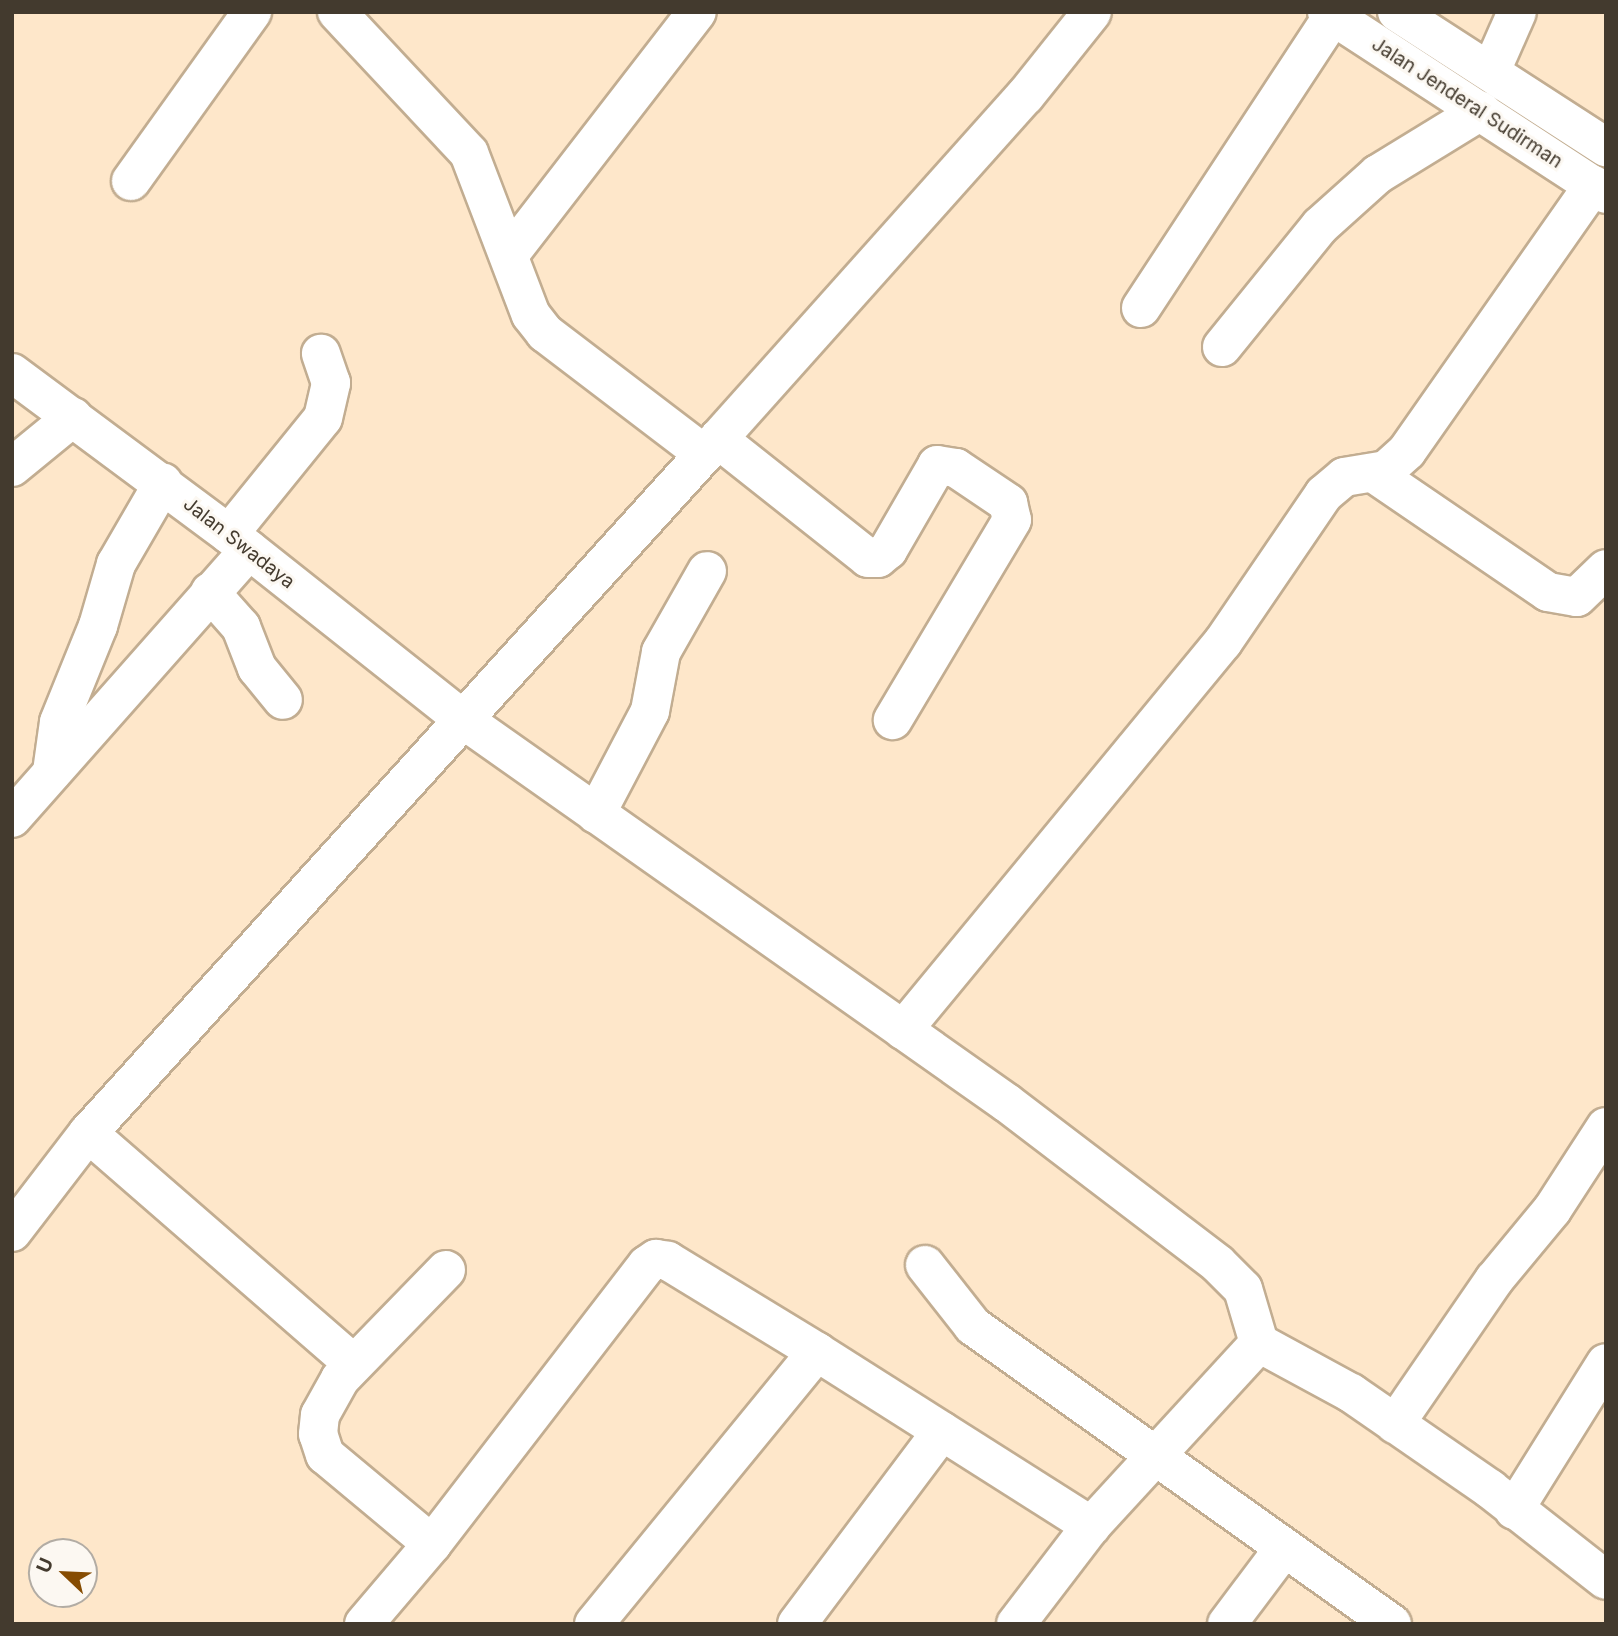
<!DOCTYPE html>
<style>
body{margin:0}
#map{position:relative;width:1618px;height:1636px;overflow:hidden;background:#fee7ca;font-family:Inter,sans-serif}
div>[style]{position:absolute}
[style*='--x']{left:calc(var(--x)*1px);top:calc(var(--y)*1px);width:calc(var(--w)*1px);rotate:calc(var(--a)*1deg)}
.roads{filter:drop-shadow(2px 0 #c2ad91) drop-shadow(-2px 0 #c2ad91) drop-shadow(0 2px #c2ad91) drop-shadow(0 -2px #c2ad91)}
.minor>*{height:38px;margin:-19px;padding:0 19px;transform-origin:19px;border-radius:19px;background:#fff}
.highway>*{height:38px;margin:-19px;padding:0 19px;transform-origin:19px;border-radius:19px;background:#fff}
span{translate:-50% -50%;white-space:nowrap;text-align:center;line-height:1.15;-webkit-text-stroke:6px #fcf8f2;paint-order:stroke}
.street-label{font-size:19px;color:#433a2e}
.frame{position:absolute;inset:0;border:14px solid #433a2e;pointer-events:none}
.north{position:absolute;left:28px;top:1538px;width:70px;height:70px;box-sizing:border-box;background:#fcf8f2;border:2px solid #b2aca4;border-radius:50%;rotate:293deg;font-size:19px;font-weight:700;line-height:28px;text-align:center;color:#433a2e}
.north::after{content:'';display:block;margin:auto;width:24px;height:32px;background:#864c02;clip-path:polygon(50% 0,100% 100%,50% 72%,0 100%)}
</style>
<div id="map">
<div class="roads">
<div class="minor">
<div style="--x:337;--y:12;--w:193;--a:46.9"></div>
<div style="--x:469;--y:153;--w:173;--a:69.1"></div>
<div style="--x:531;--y:315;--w:23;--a:52"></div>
<div style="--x:545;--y:333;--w:200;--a:37.3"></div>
<div style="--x:1491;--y:71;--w:64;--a:-66.2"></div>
<div style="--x:131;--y:181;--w:208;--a:-54.4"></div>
<div style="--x:509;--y:255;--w:307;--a:-52.3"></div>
<div style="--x:1141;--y:308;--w:349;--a:-56.7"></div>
<div style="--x:1222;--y:347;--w:156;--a:-51"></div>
<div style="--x:1320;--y:226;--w:78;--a:-41.9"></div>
<div style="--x:1378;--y:174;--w:121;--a:-31.5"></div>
<div style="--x:12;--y:373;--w:270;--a:36.6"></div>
<div style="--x:229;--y:534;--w:296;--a:38.4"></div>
<div style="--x:461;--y:718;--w:668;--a:35.19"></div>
<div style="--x:1007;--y:1103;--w:265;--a:37.3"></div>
<div style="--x:1218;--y:1264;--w:35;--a:45"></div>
<div style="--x:1243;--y:1289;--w:56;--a:73.5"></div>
<div style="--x:1259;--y:1343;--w:105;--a:28.5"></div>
<div style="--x:1351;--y:1393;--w:169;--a:34.6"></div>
<div style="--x:1490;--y:1489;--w:147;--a:38.1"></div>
<div style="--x:718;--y:439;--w:191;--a:38.4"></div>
<div style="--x:868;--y:558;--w:10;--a:0"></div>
<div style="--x:878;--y:558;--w:13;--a:-39"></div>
<div style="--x:888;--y:550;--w:98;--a:-60"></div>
<div style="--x:937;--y:465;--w:19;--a:9"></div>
<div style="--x:956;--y:468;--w:63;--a:33.9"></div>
<div style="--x:1008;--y:503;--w:17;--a:77"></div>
<div style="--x:1012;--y:520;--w:233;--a:120.8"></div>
<div style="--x:12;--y:467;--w:79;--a:-39.3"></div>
<div style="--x:1375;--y:474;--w:209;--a:34.3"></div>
<div style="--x:1548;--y:592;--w:29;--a:10"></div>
<div style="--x:1577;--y:597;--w:40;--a:-44"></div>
<div style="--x:229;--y:534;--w:149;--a:-51"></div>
<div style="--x:323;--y:418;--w:36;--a:-77"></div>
<div style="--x:331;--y:383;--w:31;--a:-109"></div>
<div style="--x:210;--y:592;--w:47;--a:48.5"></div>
<div style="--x:241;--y:627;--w:44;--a:68.7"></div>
<div style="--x:257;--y:668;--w:41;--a:50.9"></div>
<div style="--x:52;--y:772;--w:50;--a:-82"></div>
<div style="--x:59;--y:722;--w:104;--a:-67.9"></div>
<div style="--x:98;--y:626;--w:65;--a:-73.8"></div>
<div style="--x:116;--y:564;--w:94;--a:-59.9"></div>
<div style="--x:596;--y:814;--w:116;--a:-62.3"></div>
<div style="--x:650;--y:711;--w:60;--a:-79.4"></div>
<div style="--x:661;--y:652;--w:93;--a:-60.4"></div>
<div style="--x:12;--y:818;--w:358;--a:-48.5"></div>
<div style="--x:903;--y:1030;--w:503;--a:-50.49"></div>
<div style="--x:1223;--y:642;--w:179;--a:-55.7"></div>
<div style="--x:1324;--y:494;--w:26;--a:-40"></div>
<div style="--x:1344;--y:477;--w:43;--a:-9.5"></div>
<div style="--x:1386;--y:470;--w:28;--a:-42"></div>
<div style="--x:1407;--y:451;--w:325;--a:-55"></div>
<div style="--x:88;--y:1133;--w:352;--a:41"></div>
<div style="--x:12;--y:1232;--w:125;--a:-52.5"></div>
<div style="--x:88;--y:1133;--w:937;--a:-47.77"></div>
<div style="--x:718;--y:439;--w:460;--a:-48.2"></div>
<div style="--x:1025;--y:96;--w:107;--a:-51.4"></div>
<div style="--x:925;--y:1265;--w:78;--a:51.8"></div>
<div style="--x:973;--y:1326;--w:514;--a:35.42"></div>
<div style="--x:1395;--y:1424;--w:175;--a:-55.5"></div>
<div style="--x:1494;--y:1280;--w:91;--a:-50.4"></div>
<div style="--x:1552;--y:1210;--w:99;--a:-57"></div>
<div style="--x:1514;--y:1510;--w:173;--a:-58"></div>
<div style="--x:432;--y:1544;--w:139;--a:-140.2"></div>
<div style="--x:325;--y:1455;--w:22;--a:-108"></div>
<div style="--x:318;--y:1434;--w:19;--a:-84"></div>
<div style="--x:320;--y:1415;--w:41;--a:-60.9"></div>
<div style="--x:340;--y:1379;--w:152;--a:-45.8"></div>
<div style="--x:364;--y:1624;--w:105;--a:-49.6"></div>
<div style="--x:432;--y:1544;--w:352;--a:-52.4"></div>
<div style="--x:647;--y:1265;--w:11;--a:-34"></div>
<div style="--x:656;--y:1259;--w:12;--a:9"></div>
<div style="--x:668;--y:1261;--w:175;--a:31.4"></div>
<div style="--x:817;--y:1352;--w:325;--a:32.4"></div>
<div style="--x:594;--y:1624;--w:352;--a:-50.7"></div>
<div style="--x:797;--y:1624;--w:241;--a:-53.1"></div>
<div style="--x:1016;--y:1624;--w:123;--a:-52.6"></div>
<div style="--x:1091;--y:1526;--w:248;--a:-47.4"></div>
<div style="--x:1227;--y:1624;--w:95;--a:-53.1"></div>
</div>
<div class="highway">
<div style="--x:1327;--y:12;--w:333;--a:33.1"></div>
<div style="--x:1397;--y:12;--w:249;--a:32.9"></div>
</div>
</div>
<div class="street-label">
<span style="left:1467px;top:103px;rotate:33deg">Jalan Jenderal Sudirman</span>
<span style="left:239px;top:543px;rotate:38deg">Jalan Swadaya</span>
</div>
<div class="frame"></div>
<div class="north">U</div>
</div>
